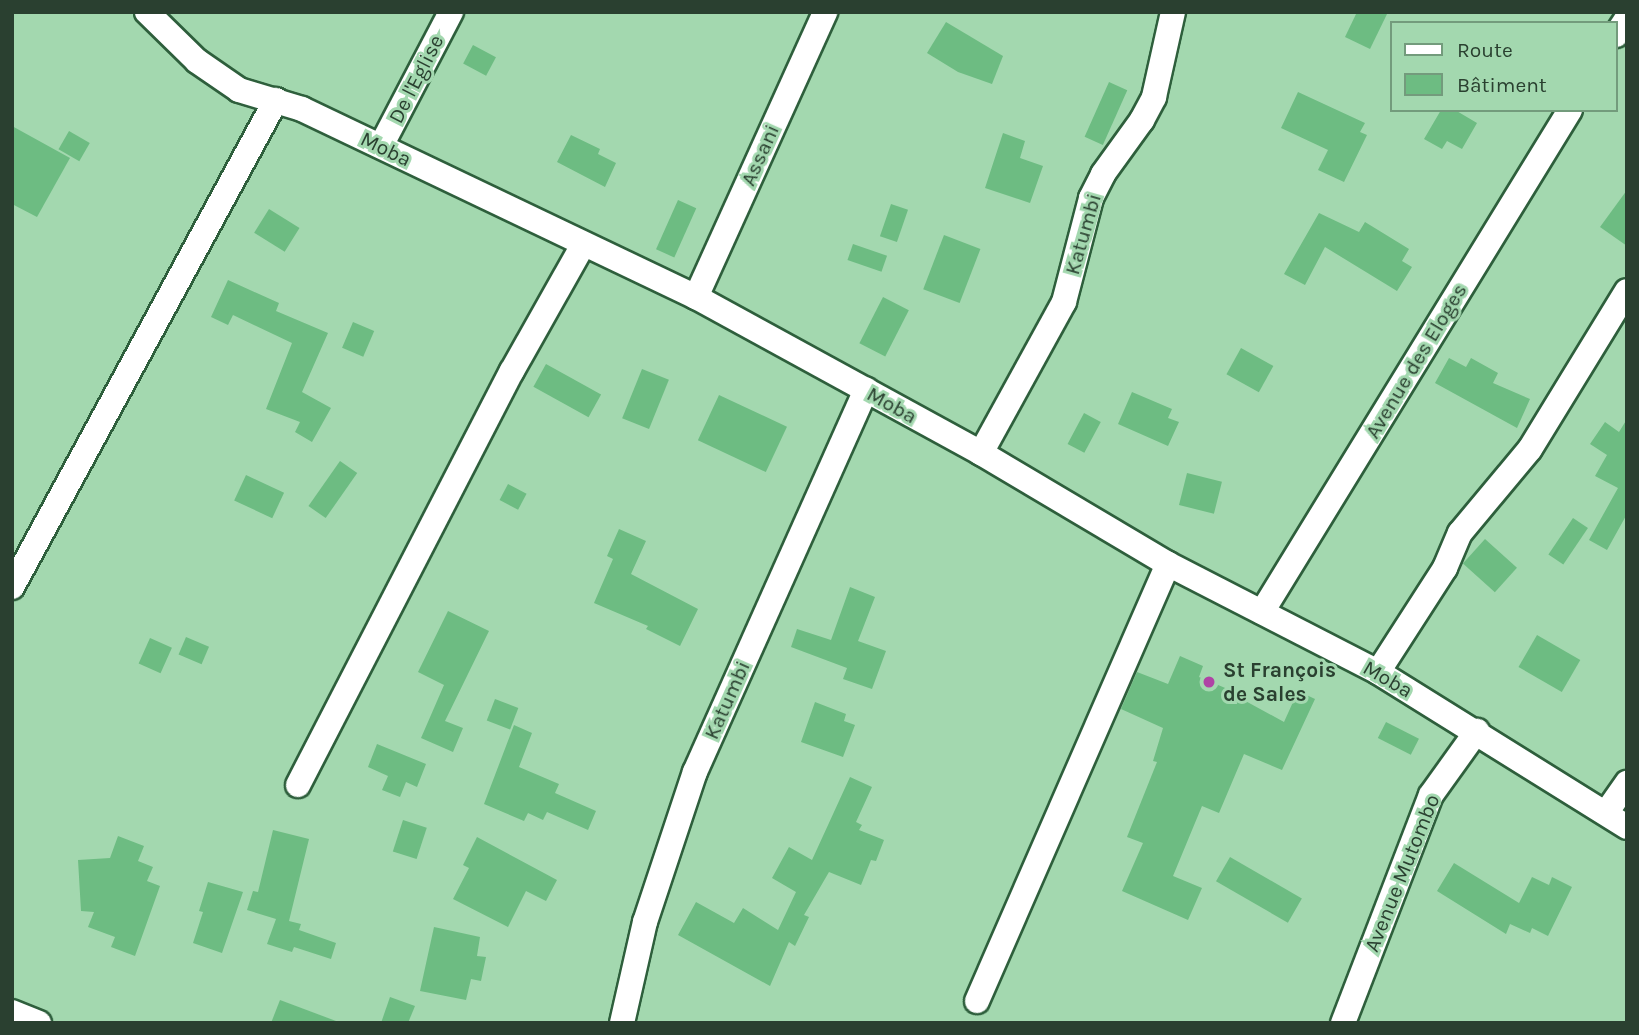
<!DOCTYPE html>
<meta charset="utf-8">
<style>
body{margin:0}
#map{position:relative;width:1639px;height:1035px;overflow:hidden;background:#a3d8af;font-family:Karla,sans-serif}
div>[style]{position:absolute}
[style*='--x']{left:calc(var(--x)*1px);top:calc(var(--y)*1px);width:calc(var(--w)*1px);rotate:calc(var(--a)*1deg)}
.building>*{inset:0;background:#6dbc82;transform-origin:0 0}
.roads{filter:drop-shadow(2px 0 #2e5f3c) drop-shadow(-2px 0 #2e5f3c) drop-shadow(0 2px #2e5f3c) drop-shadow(0 -2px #2e5f3c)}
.street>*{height:24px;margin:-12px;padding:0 12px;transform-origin:12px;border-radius:12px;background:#fff}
.dots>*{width:19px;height:19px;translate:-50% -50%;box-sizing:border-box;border:4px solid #a3d8af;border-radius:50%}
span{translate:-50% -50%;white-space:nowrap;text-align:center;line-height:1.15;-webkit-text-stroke:6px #a3d8af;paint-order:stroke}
.street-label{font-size:21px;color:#2a4030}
.poi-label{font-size:21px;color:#2a4030;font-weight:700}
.left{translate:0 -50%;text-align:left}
.frame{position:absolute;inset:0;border:14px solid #2a4030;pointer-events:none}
.legend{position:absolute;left:1390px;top:21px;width:228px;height:91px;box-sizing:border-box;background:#a3d8af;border:2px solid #739b7c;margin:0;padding:9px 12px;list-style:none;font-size:21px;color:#2a4030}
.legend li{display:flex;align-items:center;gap:14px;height:35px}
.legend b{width:35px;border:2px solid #739b7c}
</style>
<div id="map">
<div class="building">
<div style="clip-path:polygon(1357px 12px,1388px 12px,1370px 49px,1345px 37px)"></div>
<div style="clip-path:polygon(946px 22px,1003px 56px,992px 84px,958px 72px,927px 53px)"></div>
<div style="left:473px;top:45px;width:26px;height:21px;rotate:28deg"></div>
<div style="left:1109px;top:82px;width:20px;height:60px;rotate:24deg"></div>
<div style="clip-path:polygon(1298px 92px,1365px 123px,1360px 132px,1367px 135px,1344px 182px,1318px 170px,1328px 150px,1281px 128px)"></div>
<div style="clip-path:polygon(1441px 110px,1455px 110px,1477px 123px,1462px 149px,1447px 141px,1442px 149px,1424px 139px)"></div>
<div style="clip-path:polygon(12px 126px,70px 158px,37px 217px,12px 204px)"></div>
<div style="left:69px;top:131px;width:24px;height:21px;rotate:30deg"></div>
<div style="clip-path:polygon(1003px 133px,1025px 141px,1020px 158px,1043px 166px,1030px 203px,985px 188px)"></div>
<div style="clip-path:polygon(571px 135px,600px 149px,598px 154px,616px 163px,605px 187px,557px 162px)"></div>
<div style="clip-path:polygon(1627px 190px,1627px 246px,1600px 227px)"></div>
<div style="left:678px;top:200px;width:20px;height:54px;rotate:24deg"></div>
<div style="left:891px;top:204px;width:18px;height:34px;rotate:19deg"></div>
<div style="left:269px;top:209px;width:36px;height:28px;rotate:32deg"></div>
<div style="clip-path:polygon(1319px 213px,1359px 232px,1365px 222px,1409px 249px,1402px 261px,1412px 267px,1397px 291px,1325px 247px,1305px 285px,1284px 274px)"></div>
<div style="left:944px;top:235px;width:39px;height:58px;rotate:21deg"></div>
<div style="left:853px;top:244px;width:36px;height:17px;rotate:19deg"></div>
<div style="clip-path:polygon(228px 280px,279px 303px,276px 311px,328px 333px,302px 392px,331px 408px,312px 442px,295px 432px,300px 422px,266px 409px,292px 343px,233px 315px,228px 325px,211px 317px)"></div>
<div style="left:883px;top:297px;width:29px;height:52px;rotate:27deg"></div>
<div style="left:353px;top:322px;width:23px;height:28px;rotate:23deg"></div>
<div style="left:1241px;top:348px;width:37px;height:30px;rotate:29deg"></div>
<div style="clip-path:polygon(1449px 358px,1466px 367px,1471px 358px,1498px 373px,1493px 383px,1530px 399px,1517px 428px,1435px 383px)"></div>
<div style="left:546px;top:364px;width:63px;height:26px;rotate:29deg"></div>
<div style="left:642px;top:369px;width:29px;height:53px;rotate:22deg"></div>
<div style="clip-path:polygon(1132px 392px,1172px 409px,1168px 418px,1179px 422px,1168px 446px,1118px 424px)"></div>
<div style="left:719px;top:395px;width:75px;height:50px;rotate:25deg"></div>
<div style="left:1084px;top:413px;width:19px;height:35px;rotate:28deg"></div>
<div style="clip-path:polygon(1627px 419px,1627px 514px,1607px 550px,1589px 540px,1618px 488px,1595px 476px,1607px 455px,1590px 444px,1605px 422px,1619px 432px)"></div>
<div style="left:340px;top:461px;width:21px;height:55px;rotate:35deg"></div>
<div style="left:1187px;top:473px;width:36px;height:33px;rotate:14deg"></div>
<div style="left:246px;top:475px;width:42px;height:28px;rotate:25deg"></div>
<div style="left:508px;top:484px;width:21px;height:18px;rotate:28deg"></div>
<div style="left:1573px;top:518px;width:18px;height:44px;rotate:34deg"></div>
<div style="clip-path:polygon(619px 529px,646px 541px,631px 574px,698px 609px,680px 646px,646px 629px,648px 626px,594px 603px,613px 559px,607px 556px)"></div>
<div style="left:1485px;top:539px;width:43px;height:33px;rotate:42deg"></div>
<div style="clip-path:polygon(850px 587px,875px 597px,858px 641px,886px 651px,872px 689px,843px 679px,847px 668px,791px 647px,797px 629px,831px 640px)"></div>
<div style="clip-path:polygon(448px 611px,489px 631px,445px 721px,463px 728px,453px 752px,421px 738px,444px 685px,418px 672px)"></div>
<div style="left:1537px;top:635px;width:50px;height:37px;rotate:30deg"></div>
<div style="left:186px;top:637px;width:25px;height:19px;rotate:23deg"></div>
<div style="left:150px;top:638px;width:24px;height:28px;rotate:24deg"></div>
<div style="clip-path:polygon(1180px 656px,1203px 666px,1199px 677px,1230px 690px,1229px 692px,1284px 722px,1298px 691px,1315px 699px,1282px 770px,1244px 754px,1219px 813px,1202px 806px,1173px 876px,1202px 888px,1188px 920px,1122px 891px,1143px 843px,1127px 837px,1157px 762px,1153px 761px,1163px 728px,1121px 709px,1137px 672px,1168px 684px)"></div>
<div style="left:495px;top:699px;width:25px;height:23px;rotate:21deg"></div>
<div style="clip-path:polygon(815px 702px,846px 714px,844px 721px,855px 725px,843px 757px,801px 742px)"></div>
<div style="left:1386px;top:722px;width:37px;height:18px;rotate:27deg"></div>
<div style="clip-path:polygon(514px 725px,532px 733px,519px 767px,559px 784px,555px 793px,596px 811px,588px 830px,547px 812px,543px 820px,528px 813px,524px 821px,484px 804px)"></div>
<div style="clip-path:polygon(377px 744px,426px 764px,417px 787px,406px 782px,400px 797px,382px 790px,388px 776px,368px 767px)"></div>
<div style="clip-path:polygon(850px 777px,872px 787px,856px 822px,862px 825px,859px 830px,884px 840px,876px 861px,871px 860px,861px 885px,829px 872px,804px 915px,809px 917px,795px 946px,789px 942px,770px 986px,678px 935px,696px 902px,734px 923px,743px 908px,778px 930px,796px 892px,772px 878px,789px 847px,812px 860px)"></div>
<div style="left:403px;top:820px;width:25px;height:33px;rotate:18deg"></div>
<div style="clip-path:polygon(273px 830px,309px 839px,289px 921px,301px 924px,299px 930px,336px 943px,331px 959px,294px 947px,292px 952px,267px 944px,276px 919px,247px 910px,253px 891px,258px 892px)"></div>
<div style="clip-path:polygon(118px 836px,144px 846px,138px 861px,153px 867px,147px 881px,160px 886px,135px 956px,111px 947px,115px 937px,88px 927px,94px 912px,81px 911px,78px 860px,110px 858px)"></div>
<div style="clip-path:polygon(477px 837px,557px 880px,546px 901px,526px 891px,508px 927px,453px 899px,469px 868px,463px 865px)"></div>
<div style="left:1230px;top:857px;width:83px;height:28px;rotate:30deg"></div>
<div style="clip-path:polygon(1454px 863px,1519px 903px,1532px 877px,1549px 885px,1552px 877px,1572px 887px,1548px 936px,1532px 928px,1530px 933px,1510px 924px,1506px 934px,1437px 891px)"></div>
<div style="clip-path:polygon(208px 882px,243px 892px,222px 953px,193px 943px,203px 912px,199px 911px)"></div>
<div style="clip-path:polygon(434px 927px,480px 937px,477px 956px,486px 957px,481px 981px,471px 979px,466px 1000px,420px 991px)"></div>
<div style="clip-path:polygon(390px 997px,415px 1006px,408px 1023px,381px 1023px)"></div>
<div style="clip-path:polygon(280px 1000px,336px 1021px,336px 1023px,271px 1023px)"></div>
</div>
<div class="roads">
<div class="street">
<div style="--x:147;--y:12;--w:70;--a:44.4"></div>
<div style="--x:197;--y:61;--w:51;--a:34.6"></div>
<div style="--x:239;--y:90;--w:66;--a:16.8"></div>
<div style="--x:302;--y:109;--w:437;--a:25.5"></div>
<div style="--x:696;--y:297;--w:325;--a:28.7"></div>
<div style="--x:981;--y:453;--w:217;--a:30.7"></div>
<div style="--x:1168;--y:564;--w:236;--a:27.2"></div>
<div style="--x:1378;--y:672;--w:293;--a:31.9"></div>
<div style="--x:1616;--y:35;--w:20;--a:-57"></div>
<div style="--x:381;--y:146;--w:151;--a:-62.4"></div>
<div style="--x:696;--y:297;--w:313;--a:-65.6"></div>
<div style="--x:981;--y:453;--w:172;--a:-61.2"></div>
<div style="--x:1064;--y:302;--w:107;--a:-75.4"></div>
<div style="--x:1091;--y:198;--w:27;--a:-63"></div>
<div style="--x:1103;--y:174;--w:67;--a:-54.2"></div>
<div style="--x:1142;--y:120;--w:26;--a:-62"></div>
<div style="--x:1154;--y:97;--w:87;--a:-77.4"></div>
<div style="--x:12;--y:587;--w:554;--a:-61.54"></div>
<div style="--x:1262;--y:612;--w:589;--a:-58.47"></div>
<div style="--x:1378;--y:672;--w:124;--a:-57.2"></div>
<div style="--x:1445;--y:568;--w:38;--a:-67"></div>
<div style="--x:1460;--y:533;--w:109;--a:-50.2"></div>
<div style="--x:1530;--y:449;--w:185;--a:-58.5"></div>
<div style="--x:298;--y:785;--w:466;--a:-62.7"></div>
<div style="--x:512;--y:371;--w:145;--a:-60.6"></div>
<div style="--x:1606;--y:813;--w:37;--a:-55"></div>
<div style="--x:977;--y:1001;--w:477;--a:-66.4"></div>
<div style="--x:12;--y:1012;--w:29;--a:22"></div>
<div style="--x:622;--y:1023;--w:104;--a:-77.2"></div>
<div style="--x:645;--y:922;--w:158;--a:-71.6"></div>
<div style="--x:695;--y:772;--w:419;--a:-65.9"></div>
<div style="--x:1343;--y:1023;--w:244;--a:-68.9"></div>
<div style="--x:1431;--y:795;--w:79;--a:-54.3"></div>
</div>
</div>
<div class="dots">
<div style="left:1209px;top:682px;background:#af44a5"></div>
</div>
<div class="street-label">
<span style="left:416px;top:79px;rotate:-63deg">De l'Eglise</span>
<span style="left:386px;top:149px;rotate:26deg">Moba</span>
<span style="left:760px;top:155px;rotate:-66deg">Assani</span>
<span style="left:1083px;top:234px;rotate:-74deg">Katumbi</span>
<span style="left:1416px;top:361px;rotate:-59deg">Avenue des Eloges</span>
<span style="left:892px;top:405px;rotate:29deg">Moba</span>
<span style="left:1388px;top:679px;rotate:30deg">Moba</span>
<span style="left:727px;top:700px;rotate:-66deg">Katumbi</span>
<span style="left:1402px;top:873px;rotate:-68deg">Avenue Mutombo</span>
</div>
<div class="poi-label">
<span class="left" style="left:1223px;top:682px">St François<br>de Sales</span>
</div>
<div class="frame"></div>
<ul class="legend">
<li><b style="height:9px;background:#fff"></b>Route</li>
<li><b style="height:19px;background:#6dbc82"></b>Bâtiment</li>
</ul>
</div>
